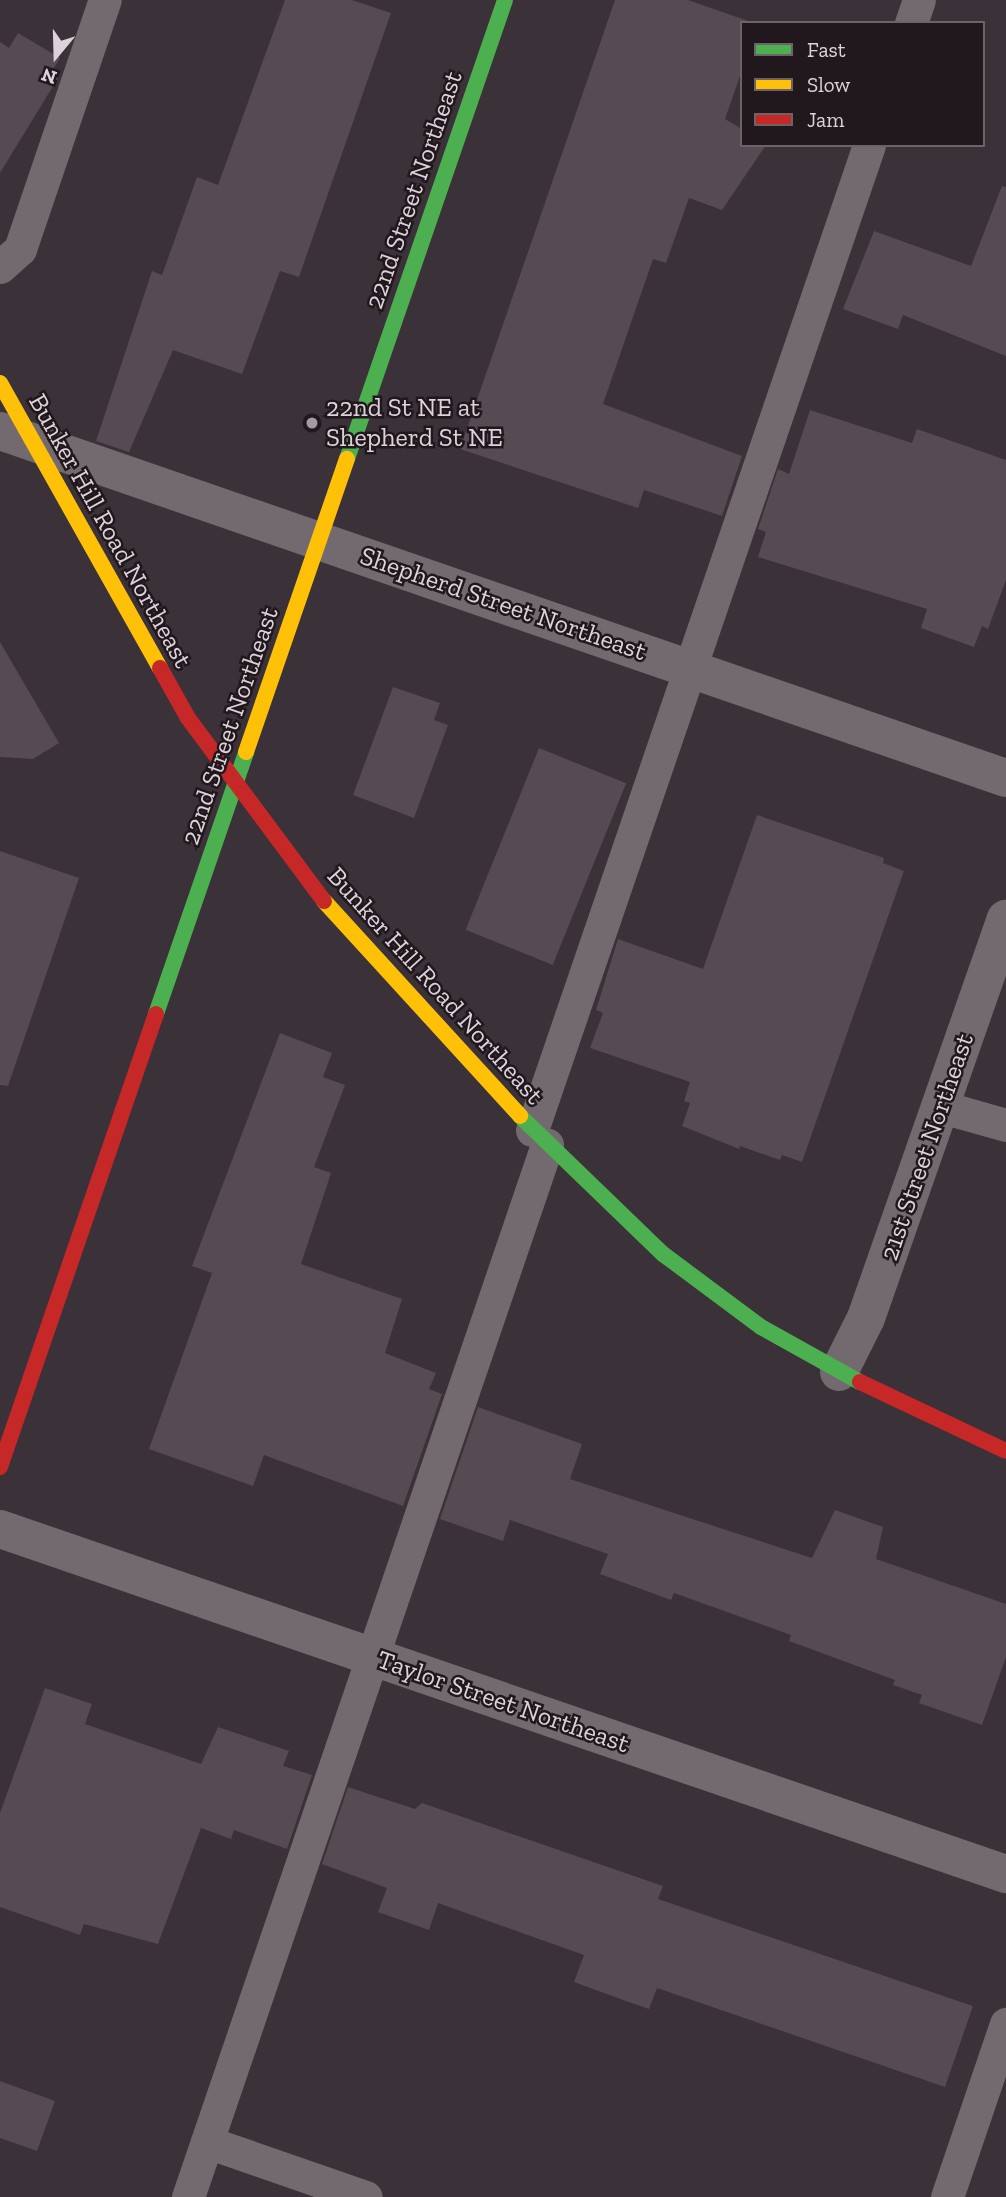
<!DOCTYPE html>
<style>
body{margin:0}
#map{position:relative;width:1006px;height:2197px;overflow:hidden;background:#3b3138;font-family:"Zilla Slab",serif}
div>[style]{position:absolute}
[style*='--x']{left:calc(var(--x)*1px);top:calc(var(--y)*1px);width:calc(var(--w)*1px);rotate:calc(var(--a)*1deg)}
.building>*{inset:0;background:#564a53;transform-origin:0 0}
.lane>*{height:33px;margin:-16.5px;padding:0 16.5px;transform-origin:16.5px;border-radius:16.5px;background:#726a6f}
.street>*{height:38px;margin:-19px;padding:0 19px;transform-origin:19px;border-radius:19px;background:#726a6f}
.fast>*{height:16px;margin:-8px;padding:0 8px;transform-origin:8px;border-radius:8px;background:#4caf50}
.slow>*{height:16px;margin:-8px;padding:0 8px;transform-origin:8px;border-radius:8px;background:#ffc107}
.jam>*{height:16px;margin:-8px;padding:0 8px;transform-origin:8px;border-radius:8px;background:#c62828}
.dots>*{width:19px;height:19px;translate:-50% -50%;box-sizing:border-box;border:4px solid #20181d;border-radius:50%}
span{translate:-50% -50%;white-space:nowrap;text-align:center;line-height:1.15;-webkit-text-stroke:5px #20181d;paint-order:stroke}
.street-label{font-size:26px;color:#ddd2d9}
.poi-label{font-size:26px;color:#ddd2d9}
.left{translate:0 -50%;text-align:left}
.legend{position:absolute;left:740px;top:21px;width:245px;height:126px;box-sizing:border-box;background:#20181d;border:2px solid #6c6268;margin:0;padding:9px 12px;list-style:none;font-size:21px;color:#ddd2d9}
.legend li{display:flex;align-items:center;gap:14px;height:35px}
.legend b{width:35px;border:2px solid #6c6268}
.north{position:absolute;left:21px;top:21px;width:70px;height:70px;-webkit-text-stroke:5px #20181d;paint-order:stroke;rotate:199deg;font-size:19px;font-weight:700;line-height:28px;text-align:center;color:#ddd2d9}
.north::after{content:'';display:block;margin:auto;width:24px;height:32px;background:#ddd2d9;clip-path:polygon(50% 0,100% 100%,50% 72%,0 100%)}
</style>
<div id="map">
<div class="building">
<div style="clip-path:polygon(285px 0,352px 0,391px 13px,299px 277px,280px 271px,242px 374px,173px 350px,129px 452px,96px 441px,152px 271px,162px 275px,197px 177px,218px 185px)"></div>
<div style="clip-path:polygon(615px 0,688px 0,751px 22px,742px 23px,742px 70px,725px 119px,742px 129px,742px 145px,766px 145px,722px 210px,689px 198px,666px 263px,653px 259px,603px 404px,742px 456px,722px 516px,644px 490px,638px 508px,460px 449px)"></div>
<div style="clip-path:polygon(18px 33px,60px 58px,51px 73px,58px 78px,0 173px,0 42px,9px 48px)"></div>
<div style="clip-path:polygon(1002px 186px,1006px 187px,1006px 356px,903px 315px,898px 329px,843px 309px,874px 231px,971px 266px)"></div>
<div style="clip-path:polygon(810px 410px,912px 443px,917px 429px,1006px 460px,1006px 580px,988px 629px,982px 626px,974px 647px,921px 628px,927px 609px,758px 557px,766px 532px,758px 529px,778px 469px,789px 474px)"></div>
<div style="clip-path:polygon(0 642px,59px 743px,33px 759px,0 757px)"></div>
<div style="clip-path:polygon(393px 687px,440px 703px,434px 720px,448px 725px,414px 818px,353px 795px)"></div>
<div style="left:539px;top:748px;width:94px;height:196px;rotate:22deg"></div>
<div style="clip-path:polygon(757px 815px,884px 858px,883px 863px,904px 871px,802px 1162px,782px 1155px,780px 1160px,740px 1146px,739px 1149px,682px 1126px,690px 1103px,684px 1101px,690px 1082px,590px 1048px,603px 1013px,596px 1010px,618px 939px,703px 969px)"></div>
<div style="clip-path:polygon(0 851px,79px 878px,8px 1086px,0 1085px)"></div>
<div style="clip-path:polygon(280px 1033px,332px 1053px,323px 1077px,345px 1085px,314px 1167px,331px 1173px,301px 1264px,402px 1299px,385px 1353px,436px 1373px,429px 1389px,442px 1394px,403px 1506px,264px 1455px,253px 1486px,149px 1449px,212px 1273px,192px 1266px)"></div>
<div style="clip-path:polygon(478px 1407px,582px 1444px,570px 1479px,812px 1558px,835px 1510px,883px 1527px,876px 1559px,1006px 1604px,1006px 1657px,982px 1725px,919px 1703px,922px 1695px,893px 1685px,895px 1680px,789px 1641px,791px 1635px,674px 1593px,671px 1600px,600px 1574px,608px 1554px,510px 1520px,503px 1541px,440px 1519px)"></div>
<div style="clip-path:polygon(45px 1688px,92px 1704px,85px 1724px,201px 1764px,218px 1727px,289px 1751px,283px 1766px,312px 1775px,287px 1849px,234px 1830px,231px 1839px,201px 1828px,158px 1944px,84px 1924px,80px 1935px,0 1907px,0 1813px)"></div>
<div style="clip-path:polygon(348px 1787px,415px 1809px,422px 1803px,663px 1886px,658px 1899px,973px 2006px,945px 2087px,657px 1988px,649px 2009px,626px 2001px,574px 1982px,584px 1955px,438px 1903px,429px 1930px,378px 1912px,387px 1888px,322px 1864px)"></div>
<div style="clip-path:polygon(0 2081px,55px 2101px,37px 2151px,0 2138px)"></div>
</div>
<div class="lane">
<div style="--x:911;--y:23;--w:24;--a:-71"></div>
<div style="--x:0;--y:267;--w:27;--a:-42"></div>
<div style="--x:20;--y:249;--w:263;--a:-71.2"></div>
<div style="--x:942;--y:1107;--w:66;--a:15.7"></div>
<div style="--x:532;--y:1130;--w:1041;--a:-71.11"></div>
<div style="--x:207;--y:2142;--w:168;--a:19.1"></div>
<div style="--x:188;--y:2197;--w:1112;--a:-71.16"></div>
<div style="--x:947;--y:2197;--w:183;--a:-71.2"></div>
</div>
<div class="street">
<div style="--x:0;--y:431;--w:1064;--a:19.03"></div>
<div style="--x:839;--y:1372;--w:60;--a:-63.4"></div>
<div style="--x:866;--y:1318;--w:423;--a:-70.7"></div>
<div style="--x:0;--y:1529;--w:1064;--a:18.93"></div>
</div>
<div class="fast">
<div style="--x:347;--y:459;--w:485;--a:-71"></div>
<div style="--x:156;--y:1014;--w:277;--a:-71"></div>
<div style="--x:520;--y:1116;--w:199;--a:44"></div>
<div style="--x:663;--y:1254;--w:122;--a:36.7"></div>
<div style="--x:761;--y:1327;--w:113;--a:29.1"></div>
</div>
<div class="slow">
<div style="--x:0;--y:383;--w:327;--a:60.7"></div>
<div style="--x:246;--y:752;--w:310;--a:-71"></div>
<div style="--x:324;--y:901;--w:291;--a:47.6"></div>
</div>
<div class="jam">
<div style="--x:160;--y:668;--w:57;--a:60.8"></div>
<div style="--x:188;--y:718;--w:228;--a:53.4"></div>
<div style="--x:860;--y:1382;--w:161;--a:25.3"></div>
<div style="--x:0;--y:1467;--w:479;--a:-71"></div>
</div>
<div class="dots">
<div style="left:312px;top:423px;background:#a49aa1"></div>
</div>
<div class="street-label">
<span style="left:414px;top:190px;rotate:-71deg">22nd Street Northeast</span>
<span style="left:110px;top:531px;rotate:61deg">Bunker Hill Road Northeast</span>
<span style="left:503px;top:604px;rotate:19deg">Shepherd Street Northeast</span>
<span style="left:230px;top:726px;rotate:-71deg">22nd Street Northeast</span>
<span style="left:435px;top:986px;rotate:48deg">Bunker Hill Road Northeast</span>
<span style="left:927px;top:1147px;rotate:-71deg">21st Street Northeast</span>
<span style="left:503px;top:1702px;rotate:19deg">Taylor Street Northeast</span>
</div>
<div class="poi-label">
<span class="left" style="left:326px;top:423px">22nd St NE at<br>Shepherd St NE</span>
</div>
<ul class="legend">
<li><b style="height:9px;background:#4caf50"></b>Fast</li>
<li><b style="height:9px;background:#ffc107"></b>Slow</li>
<li><b style="height:9px;background:#c62828"></b>Jam</li>
</ul>
<div class="north">N</div>
</div>
